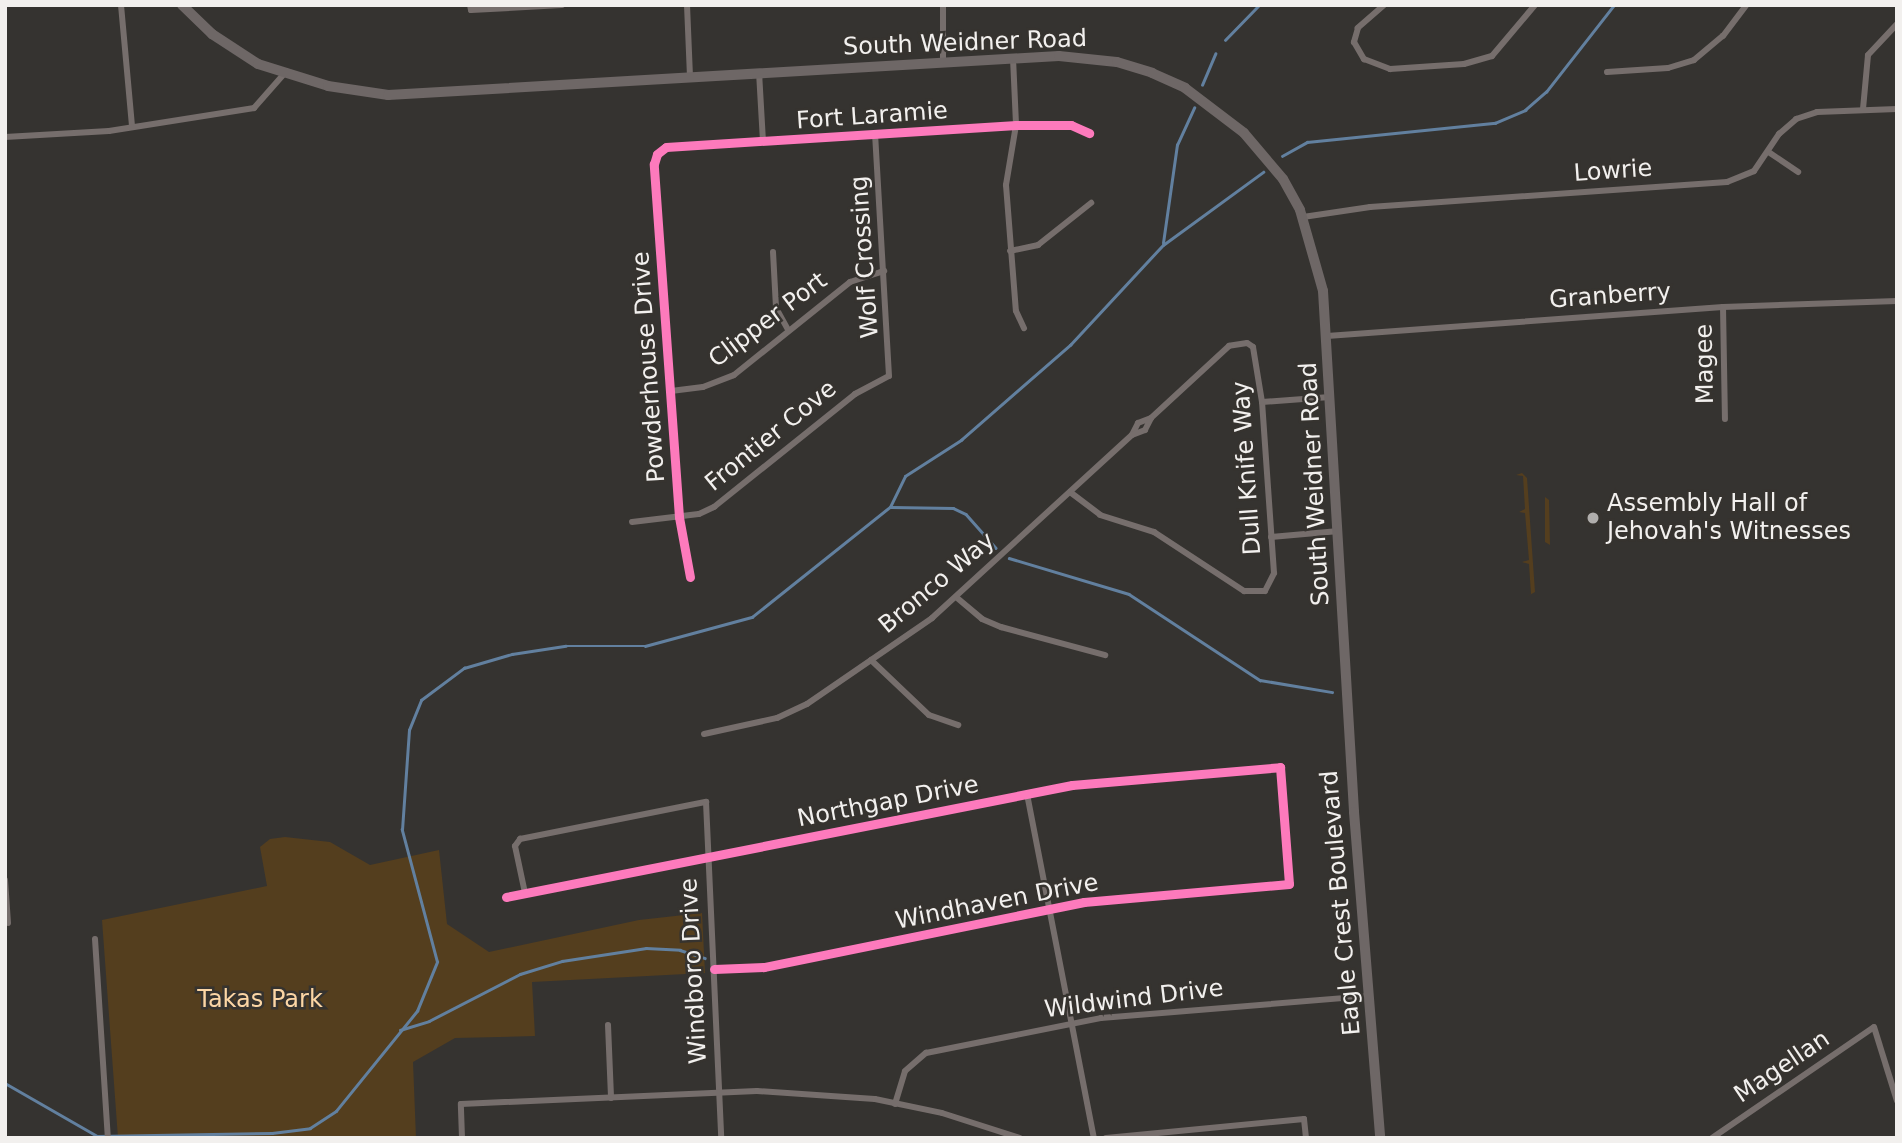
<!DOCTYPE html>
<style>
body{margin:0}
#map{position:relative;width:1902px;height:1143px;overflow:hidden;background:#353330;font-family:"DejaVu Sans",sans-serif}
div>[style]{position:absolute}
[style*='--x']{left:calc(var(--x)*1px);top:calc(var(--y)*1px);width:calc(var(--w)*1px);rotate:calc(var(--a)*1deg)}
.green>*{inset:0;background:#543e1e}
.stream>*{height:2.5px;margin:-1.25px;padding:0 1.25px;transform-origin:1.25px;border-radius:1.25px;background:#62809f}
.minor>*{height:6px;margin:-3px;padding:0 3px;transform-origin:3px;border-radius:3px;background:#766e6c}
.secondary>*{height:10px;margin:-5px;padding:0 5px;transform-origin:5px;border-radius:5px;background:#6e6766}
.cycleway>*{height:9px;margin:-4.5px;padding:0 4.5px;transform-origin:4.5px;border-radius:4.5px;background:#fd7abc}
.dots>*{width:19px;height:19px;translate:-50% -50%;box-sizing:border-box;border:4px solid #36332f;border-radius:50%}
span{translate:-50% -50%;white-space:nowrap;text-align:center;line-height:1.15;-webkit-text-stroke:5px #36332f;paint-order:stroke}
.street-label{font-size:24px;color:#f2f0ee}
.poi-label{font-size:24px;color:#f2f0ee}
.left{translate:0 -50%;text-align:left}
.park-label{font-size:24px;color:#fcd6a5}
.frame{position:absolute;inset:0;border:7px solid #f2f0ee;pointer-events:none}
</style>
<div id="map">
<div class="green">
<div style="clip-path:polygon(1522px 473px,1527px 478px,1535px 592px,1526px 597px,1531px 594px,1529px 564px,1522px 562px,1529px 560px,1525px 513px,1519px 512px,1525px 509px,1523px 476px,1516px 475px)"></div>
<div style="clip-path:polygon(1545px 497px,1549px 500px,1550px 545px,1545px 542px)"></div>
<div style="clip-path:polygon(285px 837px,330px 842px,370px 865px,439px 850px,447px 924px,489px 952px,639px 920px,702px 913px,705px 973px,532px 982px,535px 1036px,455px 1038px,413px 1062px,416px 1138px,118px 1138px,102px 920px,267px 886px,260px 847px,270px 839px)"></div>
</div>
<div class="stream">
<div style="--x:1225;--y:40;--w:49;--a:-45.8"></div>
<div style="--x:1202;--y:85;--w:34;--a:-67"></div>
<div style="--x:1282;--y:156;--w:29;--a:-29"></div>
<div style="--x:1307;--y:142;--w:189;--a:-5.8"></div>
<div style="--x:1495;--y:123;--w:33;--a:-23"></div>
<div style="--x:1525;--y:110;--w:28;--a:-41"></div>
<div style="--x:1546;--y:92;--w:110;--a:-52"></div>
<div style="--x:1163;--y:243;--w:99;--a:-81.9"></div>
<div style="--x:1177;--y:145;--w:41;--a:-65.3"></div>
<div style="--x:891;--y:507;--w:62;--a:0.9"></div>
<div style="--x:953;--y:508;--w:14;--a:25"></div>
<div style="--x:966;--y:514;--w:45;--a:48.6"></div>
<div style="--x:1009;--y:558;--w:125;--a:16.7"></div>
<div style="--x:1129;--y:594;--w:157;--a:33.3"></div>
<div style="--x:1260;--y:680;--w:73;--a:9.5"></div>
<div style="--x:400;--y:1030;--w:30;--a:-17"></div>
<div style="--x:429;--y:1021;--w:102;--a:-27.3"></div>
<div style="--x:520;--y:974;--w:44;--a:-17.2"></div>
<div style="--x:562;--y:961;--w:85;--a:-8.8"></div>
<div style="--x:646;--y:948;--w:34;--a:3"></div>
<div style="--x:680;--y:950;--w:26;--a:18"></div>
<div style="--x:5;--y:1083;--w:106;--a:29.9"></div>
<div style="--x:97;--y:1136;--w:175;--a:-1"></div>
<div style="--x:272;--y:1133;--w:38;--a:-7"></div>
<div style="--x:310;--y:1128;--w:31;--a:-33"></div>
<div style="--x:336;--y:1111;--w:129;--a:-51"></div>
<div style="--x:417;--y:1011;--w:53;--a:-67.8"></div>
<div style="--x:437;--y:962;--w:137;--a:-104.9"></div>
<div style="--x:402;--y:830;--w:100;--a:-86"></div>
<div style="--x:409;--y:730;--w:32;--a:-68"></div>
<div style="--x:421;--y:700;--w:54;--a:-36.7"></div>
<div style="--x:464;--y:668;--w:50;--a:-16.3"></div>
<div style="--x:512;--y:654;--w:54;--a:-8.6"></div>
<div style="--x:565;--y:646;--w:80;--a:0"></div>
<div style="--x:645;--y:646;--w:111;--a:-15.2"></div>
<div style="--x:752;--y:617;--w:176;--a:-38.6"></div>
<div style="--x:890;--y:507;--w:34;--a:-64"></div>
<div style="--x:905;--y:476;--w:67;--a:-32.7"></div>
<div style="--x:961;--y:440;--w:145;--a:-41.1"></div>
<div style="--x:1070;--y:345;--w:137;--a:-47.1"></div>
<div style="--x:1163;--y:245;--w:124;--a:-36.1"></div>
</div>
<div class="minor">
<div style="--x:121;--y:5;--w:122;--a:84.8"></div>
<div style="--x:470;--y:5;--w:5;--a:79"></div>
<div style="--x:471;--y:10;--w:91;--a:-3.1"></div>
<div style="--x:687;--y:5;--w:71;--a:87.6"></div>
<div style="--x:943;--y:5;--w:57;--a:90"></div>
<div style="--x:1384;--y:5;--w:35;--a:139"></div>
<div style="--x:1358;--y:28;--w:15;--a:106"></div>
<div style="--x:1354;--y:42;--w:20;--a:60"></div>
<div style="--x:1364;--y:59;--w:28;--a:21"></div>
<div style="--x:1390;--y:69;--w:74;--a:-3.9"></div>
<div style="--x:1464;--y:64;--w:29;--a:-16"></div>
<div style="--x:1492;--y:56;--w:67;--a:-49.9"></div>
<div style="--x:1013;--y:58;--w:67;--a:87.4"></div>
<div style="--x:1016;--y:125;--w:61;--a:99.5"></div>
<div style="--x:1006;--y:185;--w:126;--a:85.5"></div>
<div style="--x:1016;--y:311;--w:19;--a:65"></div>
<div style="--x:759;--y:72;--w:70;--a:86.7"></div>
<div style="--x:1607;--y:72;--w:61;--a:-3.8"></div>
<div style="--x:1668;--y:68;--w:27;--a:-17"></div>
<div style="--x:1694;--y:60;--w:38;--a:-40"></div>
<div style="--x:1723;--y:36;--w:39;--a:-53"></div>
<div style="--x:1863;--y:109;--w:54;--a:-84.7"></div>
<div style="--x:1868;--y:55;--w:42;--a:-46.9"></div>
<div style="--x:5;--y:137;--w:104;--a:-3.3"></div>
<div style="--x:109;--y:131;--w:147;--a:-9"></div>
<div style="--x:254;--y:108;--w:44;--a:-48.7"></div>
<div style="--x:1770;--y:153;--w:34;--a:34"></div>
<div style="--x:1303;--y:217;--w:68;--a:-8.5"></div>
<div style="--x:1370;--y:207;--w:358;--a:-4"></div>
<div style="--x:1727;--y:182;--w:29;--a:-22"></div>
<div style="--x:1754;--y:171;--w:45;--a:-56"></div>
<div style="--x:1779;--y:134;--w:23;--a:-41"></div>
<div style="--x:1796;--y:119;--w:22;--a:-18"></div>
<div style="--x:1817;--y:112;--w:80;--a:-2.1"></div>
<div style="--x:1010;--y:251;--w:29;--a:-12"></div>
<div style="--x:1038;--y:245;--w:68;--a:-38.4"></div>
<div style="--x:773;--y:252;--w:56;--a:86.9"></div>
<div style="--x:776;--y:308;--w:25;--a:61"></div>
<div style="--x:1723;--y:307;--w:112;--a:89"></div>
<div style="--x:1327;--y:336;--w:397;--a:-4.2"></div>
<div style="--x:1723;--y:307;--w:174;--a:-2"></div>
<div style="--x:671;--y:391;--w:32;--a:-7"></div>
<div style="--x:703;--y:387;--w:33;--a:-21"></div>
<div style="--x:734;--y:375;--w:149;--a:-38.7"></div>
<div style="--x:850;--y:282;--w:36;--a:-18"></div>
<div style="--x:1262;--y:402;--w:68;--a:-4.2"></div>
<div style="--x:1070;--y:492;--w:38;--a:37"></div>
<div style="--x:1100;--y:515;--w:57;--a:17.5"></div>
<div style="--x:1154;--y:532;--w:108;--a:33.2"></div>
<div style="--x:1244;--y:591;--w:21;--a:0"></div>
<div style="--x:1265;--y:591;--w:20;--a:-63"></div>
<div style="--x:1274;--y:573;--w:171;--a:-94"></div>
<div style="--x:1262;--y:402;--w:56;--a:-99.3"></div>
<div style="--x:1253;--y:347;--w:7;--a:-146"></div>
<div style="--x:1247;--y:343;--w:18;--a:171"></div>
<div style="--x:1229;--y:346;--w:106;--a:137.3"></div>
<div style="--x:1151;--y:418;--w:14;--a:159"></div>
<div style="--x:1138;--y:423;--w:13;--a:117"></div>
<div style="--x:632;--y:522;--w:67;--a:-6.8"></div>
<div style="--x:699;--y:514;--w:17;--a:-25"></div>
<div style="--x:714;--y:507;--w:181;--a:-38.7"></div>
<div style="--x:855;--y:394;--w:38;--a:-28"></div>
<div style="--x:889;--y:376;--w:241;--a:-93.3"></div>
<div style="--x:1271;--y:537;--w:68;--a:-5"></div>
<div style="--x:690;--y:577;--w:61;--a:-100.4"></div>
<div style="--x:679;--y:517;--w:354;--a:-94.1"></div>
<div style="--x:654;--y:164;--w:10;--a:-73"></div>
<div style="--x:657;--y:154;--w:11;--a:-38"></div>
<div style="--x:666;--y:147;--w:351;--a:-3.6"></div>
<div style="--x:1016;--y:125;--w:55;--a:0"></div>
<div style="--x:1071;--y:125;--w:20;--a:24"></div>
<div style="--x:956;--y:597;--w:34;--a:40"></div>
<div style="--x:982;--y:619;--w:21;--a:23"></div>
<div style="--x:1001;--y:627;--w:108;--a:15.1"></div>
<div style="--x:871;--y:660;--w:80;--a:43.5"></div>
<div style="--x:929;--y:715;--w:31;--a:19"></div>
<div style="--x:704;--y:734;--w:75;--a:-12.4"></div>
<div style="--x:777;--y:718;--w:33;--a:-25"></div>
<div style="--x:807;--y:704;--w:152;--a:-34.5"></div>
<div style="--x:932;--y:618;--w:271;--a:-42.5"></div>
<div style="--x:1132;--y:435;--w:14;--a:-21"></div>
<div style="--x:1145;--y:430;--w:13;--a:-63"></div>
<div style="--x:1027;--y:794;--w:350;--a:79"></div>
<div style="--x:5;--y:880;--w:43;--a:86"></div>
<div style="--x:525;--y:893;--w:48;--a:-102"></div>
<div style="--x:515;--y:846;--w:9;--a:-54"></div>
<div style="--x:520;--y:839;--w:190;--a:-11.3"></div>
<div style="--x:706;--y:802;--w:336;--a:87.4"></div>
<div style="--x:506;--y:897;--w:577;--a:-11.19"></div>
<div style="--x:1072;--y:785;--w:209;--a:-4.9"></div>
<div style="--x:1280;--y:767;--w:117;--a:85.6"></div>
<div style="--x:1289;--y:884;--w:206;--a:175"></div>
<div style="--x:1084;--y:902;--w:327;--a:168.5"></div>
<div style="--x:764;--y:967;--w:50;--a:177.7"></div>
<div style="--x:95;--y:939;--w:199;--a:86.3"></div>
<div style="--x:608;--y:1025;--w:73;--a:87.6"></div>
<div style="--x:895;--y:1104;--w:34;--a:-73"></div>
<div style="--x:905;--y:1071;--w:28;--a:-41"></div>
<div style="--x:926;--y:1053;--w:178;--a:-11.3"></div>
<div style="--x:1101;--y:1018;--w:270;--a:-4.7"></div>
<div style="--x:462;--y:1138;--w:34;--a:-92"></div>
<div style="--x:461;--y:1104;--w:296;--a:-2.5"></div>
<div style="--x:757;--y:1091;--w:118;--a:3.9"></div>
<div style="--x:875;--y:1099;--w:68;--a:11.8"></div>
<div style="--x:942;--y:1113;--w:82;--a:17.8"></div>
<div style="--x:1106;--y:1138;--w:199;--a:-5.5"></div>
<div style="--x:1304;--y:1119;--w:19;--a:84"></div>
<div style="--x:1712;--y:1138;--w:196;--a:-34.4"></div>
<div style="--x:1874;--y:1027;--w:77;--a:72.7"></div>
</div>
<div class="secondary">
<div style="--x:182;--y:5;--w:42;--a:44"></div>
<div style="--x:212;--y:34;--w:55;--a:33.1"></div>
<div style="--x:258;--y:64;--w:73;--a:17.4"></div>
<div style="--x:328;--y:86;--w:61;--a:8.5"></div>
<div style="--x:388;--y:95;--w:672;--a:-3.33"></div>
<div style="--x:1059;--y:56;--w:58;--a:5.9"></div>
<div style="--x:1117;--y:62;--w:37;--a:17"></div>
<div style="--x:1152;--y:73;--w:36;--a:24"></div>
<div style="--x:1185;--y:88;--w:74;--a:37.3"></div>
<div style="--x:1244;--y:133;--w:60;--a:49.7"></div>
<div style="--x:1283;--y:179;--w:35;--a:61"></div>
<div style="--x:1300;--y:210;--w:84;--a:74.1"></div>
<div style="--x:1323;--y:291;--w:522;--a:86.59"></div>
<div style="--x:1354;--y:812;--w:327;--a:85.4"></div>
</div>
<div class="cycleway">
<div style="--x:690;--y:577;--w:61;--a:-100.4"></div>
<div style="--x:679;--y:517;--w:354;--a:-94.1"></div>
<div style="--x:654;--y:164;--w:10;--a:-73"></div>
<div style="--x:657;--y:154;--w:11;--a:-38"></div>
<div style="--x:666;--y:147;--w:351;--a:-3.6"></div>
<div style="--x:1016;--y:125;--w:55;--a:0"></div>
<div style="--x:1071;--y:125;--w:20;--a:24"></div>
<div style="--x:506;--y:897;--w:577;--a:-11.19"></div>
<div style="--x:1072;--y:785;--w:209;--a:-4.9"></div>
<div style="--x:1280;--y:767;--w:117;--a:85.6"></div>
<div style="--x:1289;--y:884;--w:206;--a:175"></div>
<div style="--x:1084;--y:902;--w:327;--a:168.5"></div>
<div style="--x:764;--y:967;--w:50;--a:177.7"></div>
</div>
<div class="dots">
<div style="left:1593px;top:518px;background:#b0aeac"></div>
</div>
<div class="street-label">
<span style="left:965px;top:43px;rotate:-2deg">South Weidner Road</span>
<span style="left:872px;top:116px;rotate:-4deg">Fort Laramie</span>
<span style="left:1613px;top:171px;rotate:-4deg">Lowrie</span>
<span style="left:865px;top:257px;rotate:-94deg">Wolf Crossing</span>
<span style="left:1610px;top:296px;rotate:-4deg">Granberry</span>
<span style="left:768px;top:320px;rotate:-37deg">Clipper Port</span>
<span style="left:1705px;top:364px;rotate:-91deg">Magee</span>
<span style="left:649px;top:367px;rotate:-94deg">Powderhouse Drive</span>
<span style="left:771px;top:436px;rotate:-39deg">Frontier Cove</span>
<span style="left:1247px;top:468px;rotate:-94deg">Dull Knife Way</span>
<span style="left:1315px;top:484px;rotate:-93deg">South Weidner Road</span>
<span style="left:937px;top:583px;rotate:-40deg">Bronco Way</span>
<span style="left:888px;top:802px;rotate:-11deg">Northgap Drive</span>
<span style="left:997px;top:902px;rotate:-11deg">Windhaven Drive</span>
<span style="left:1341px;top:903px;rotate:-95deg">Eagle Crest Boulevard</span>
<span style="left:694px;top:971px;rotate:-93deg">Windboro Drive</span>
<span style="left:1134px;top:999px;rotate:-7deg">Wildwind Drive</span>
<span style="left:1782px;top:1067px;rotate:-34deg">Magellan</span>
</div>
<div class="poi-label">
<span class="left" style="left:1607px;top:518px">Assembly Hall of<br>Jehovah's Witnesses</span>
</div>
<div class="park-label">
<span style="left:260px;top:1000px">Takas Park</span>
</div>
<div class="frame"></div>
</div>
